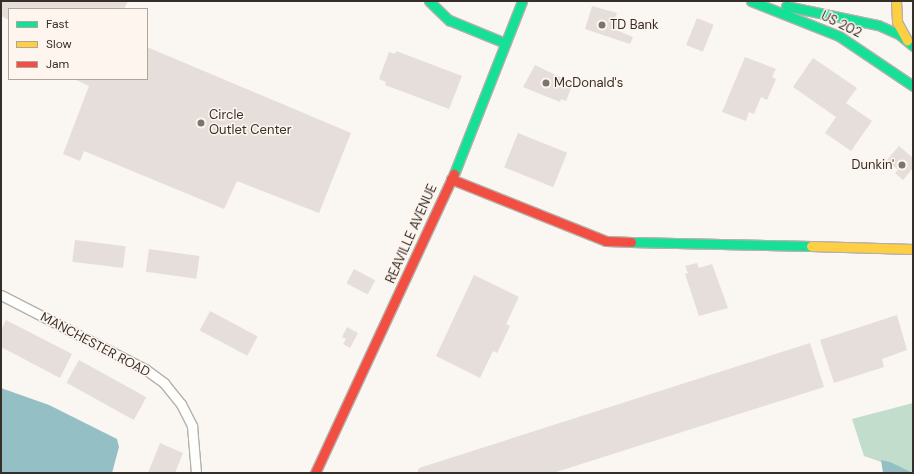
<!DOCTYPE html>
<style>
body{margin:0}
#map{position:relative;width:914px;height:474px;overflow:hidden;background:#faf6f2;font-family:"DM Sans",sans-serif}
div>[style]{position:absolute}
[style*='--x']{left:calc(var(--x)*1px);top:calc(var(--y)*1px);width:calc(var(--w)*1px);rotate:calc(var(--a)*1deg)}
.forest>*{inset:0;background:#c2ddcc}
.water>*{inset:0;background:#94bfc4}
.building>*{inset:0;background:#e6dedb;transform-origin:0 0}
.roads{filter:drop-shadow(1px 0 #b5b0ab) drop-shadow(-1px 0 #b5b0ab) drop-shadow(0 1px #b5b0ab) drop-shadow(0 -1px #b5b0ab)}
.street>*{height:9px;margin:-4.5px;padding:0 4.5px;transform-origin:4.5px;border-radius:4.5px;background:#fefefd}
.fast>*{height:9px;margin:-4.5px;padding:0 4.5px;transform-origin:4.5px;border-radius:4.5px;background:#16e098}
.slow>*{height:9px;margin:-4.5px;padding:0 4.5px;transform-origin:4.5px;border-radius:4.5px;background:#ffcf43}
.jam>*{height:9px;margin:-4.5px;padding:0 4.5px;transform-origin:4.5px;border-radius:4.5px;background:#f24e42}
.dots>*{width:11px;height:11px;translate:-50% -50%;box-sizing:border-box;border:2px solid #fef5ee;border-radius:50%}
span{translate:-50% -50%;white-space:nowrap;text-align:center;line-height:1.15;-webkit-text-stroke:3px #fef5ee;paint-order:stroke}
.poi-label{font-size:13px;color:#362e28}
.left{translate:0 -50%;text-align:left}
.right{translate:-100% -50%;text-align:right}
.street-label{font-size:13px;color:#362e28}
.frame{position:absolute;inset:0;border:2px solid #362e28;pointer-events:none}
.legend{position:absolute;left:8px;top:8px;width:140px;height:72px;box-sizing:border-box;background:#fef5ee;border:1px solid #aea59f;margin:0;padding:5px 7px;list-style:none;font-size:12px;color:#362e28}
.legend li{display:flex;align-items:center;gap:8px;height:20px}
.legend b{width:20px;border:1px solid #aea59f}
</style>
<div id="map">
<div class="forest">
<div style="clip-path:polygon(913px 403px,913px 473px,864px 456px,852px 419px)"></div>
</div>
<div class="water">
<div style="clip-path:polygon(1px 388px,49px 405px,117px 439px,119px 447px,112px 473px,1px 473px)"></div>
<div style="clip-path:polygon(881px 460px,890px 462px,913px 473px,883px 473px)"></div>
</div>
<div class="building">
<div style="clip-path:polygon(1px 1px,128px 1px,124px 9px,9px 9px,9px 20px,1px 16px)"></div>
<div style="clip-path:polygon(592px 6px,617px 13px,615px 18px,620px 20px,616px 30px,633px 37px,630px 44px,585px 29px)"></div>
<div style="left:697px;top:18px;width:18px;height:29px;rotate:22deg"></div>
<div style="clip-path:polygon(147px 47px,351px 133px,319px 213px,237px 181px,224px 209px,84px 151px,80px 161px,63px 154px,89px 86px,74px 79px,147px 79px)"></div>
<div style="clip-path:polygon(396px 51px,462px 76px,449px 109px,385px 85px,386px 82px,379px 79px,389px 52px,395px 54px)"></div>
<div style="clip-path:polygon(745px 57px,776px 69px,772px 77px,776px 79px,767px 100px,761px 97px,754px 114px,749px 112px,746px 121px,722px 112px)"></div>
<div style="clip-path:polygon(813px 58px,857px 88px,846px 103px,872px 121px,851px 151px,825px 133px,836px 117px,793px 87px)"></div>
<div style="clip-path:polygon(535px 65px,568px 81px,567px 84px,572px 86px,566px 101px,561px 99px,560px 102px,523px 87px)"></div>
<div style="left:518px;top:133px;width:53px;height:37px;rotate:22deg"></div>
<div style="clip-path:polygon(899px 146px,913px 158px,913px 168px,903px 180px,895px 173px,898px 170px,887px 160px)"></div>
<div style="left:75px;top:240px;width:51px;height:22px;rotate:7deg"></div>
<div style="left:149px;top:249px;width:51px;height:23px;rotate:8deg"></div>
<div style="clip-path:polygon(697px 263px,699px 268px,712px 264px,728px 308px,699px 316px,685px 274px,688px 273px,685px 266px)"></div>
<div style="left:354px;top:269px;width:24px;height:16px;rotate:28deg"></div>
<div style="clip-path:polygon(474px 275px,519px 297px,506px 324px,510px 326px,501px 345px,497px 353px,493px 351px,480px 378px,436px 356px)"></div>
<div style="left:210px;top:311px;width:54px;height:22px;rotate:28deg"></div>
<div style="clip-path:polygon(897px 315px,907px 350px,882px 359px,884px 367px,834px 383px,820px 340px)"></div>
<div style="clip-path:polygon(6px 320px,72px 354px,60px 378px,1px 347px,1px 330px)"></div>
<div style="clip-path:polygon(347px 327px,358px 333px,350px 348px,343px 344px,346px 339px,342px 337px)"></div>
<div style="clip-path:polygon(810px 343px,824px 387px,553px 473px,417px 473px,419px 468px)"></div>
<div style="left:79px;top:360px;width:77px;height:26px;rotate:29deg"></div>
<div style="clip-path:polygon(160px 443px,183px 453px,175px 473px,148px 473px)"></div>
</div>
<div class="roads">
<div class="street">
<div style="--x:1;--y:295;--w:162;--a:27.2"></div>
<div style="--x:145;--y:369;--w:24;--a:36"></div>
<div style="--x:164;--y:383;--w:27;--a:51"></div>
<div style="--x:181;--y:404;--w:25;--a:63"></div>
<div style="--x:192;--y:426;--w:47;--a:85.1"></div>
</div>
<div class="fast">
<div style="--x:429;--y:1;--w:28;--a:44"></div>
<div style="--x:449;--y:20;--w:61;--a:22.3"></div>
<div style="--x:751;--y:1;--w:95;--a:21.7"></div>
<div style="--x:839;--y:36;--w:89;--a:34"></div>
<div style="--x:786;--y:6;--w:94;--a:11.7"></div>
<div style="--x:878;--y:25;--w:24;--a:24"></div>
<div style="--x:900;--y:35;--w:17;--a:40"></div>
<div style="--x:454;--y:174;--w:186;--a:-68.5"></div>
<div style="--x:631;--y:242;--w:180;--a:1.3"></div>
</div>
<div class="slow">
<div style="--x:896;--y:1;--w:21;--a:87"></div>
<div style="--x:897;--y:22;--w:21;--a:61"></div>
<div style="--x:811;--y:246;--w:102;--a:1.7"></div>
</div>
<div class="jam">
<div style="--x:451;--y:179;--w:167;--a:21.8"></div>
<div style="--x:606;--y:241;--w:25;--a:2"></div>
<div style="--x:315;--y:473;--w:330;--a:-65.1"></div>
</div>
</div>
<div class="dots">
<div style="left:602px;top:25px;background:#7b746f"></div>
<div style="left:546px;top:83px;background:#7b746f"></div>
<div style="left:201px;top:123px;background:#7b746f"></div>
<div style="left:902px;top:165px;background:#7b746f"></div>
</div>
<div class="poi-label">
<span class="left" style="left:610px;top:25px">TD Bank</span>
<span class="left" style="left:554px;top:83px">McDonald's</span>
<span class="left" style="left:209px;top:123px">Circle<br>Outlet Center</span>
<span class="right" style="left:894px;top:165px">Dunkin'</span>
</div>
<div class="street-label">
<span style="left:841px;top:25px;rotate:26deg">US 202</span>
<span style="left:412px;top:234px;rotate:-66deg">REAVILLE AVENUE</span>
<span style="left:95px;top:345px;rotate:28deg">MANCHESTER ROAD</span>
</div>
<div class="frame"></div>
<ul class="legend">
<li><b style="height:5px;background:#16e098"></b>Fast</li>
<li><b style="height:5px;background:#ffcf43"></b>Slow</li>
<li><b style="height:5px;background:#f24e42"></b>Jam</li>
</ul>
</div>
